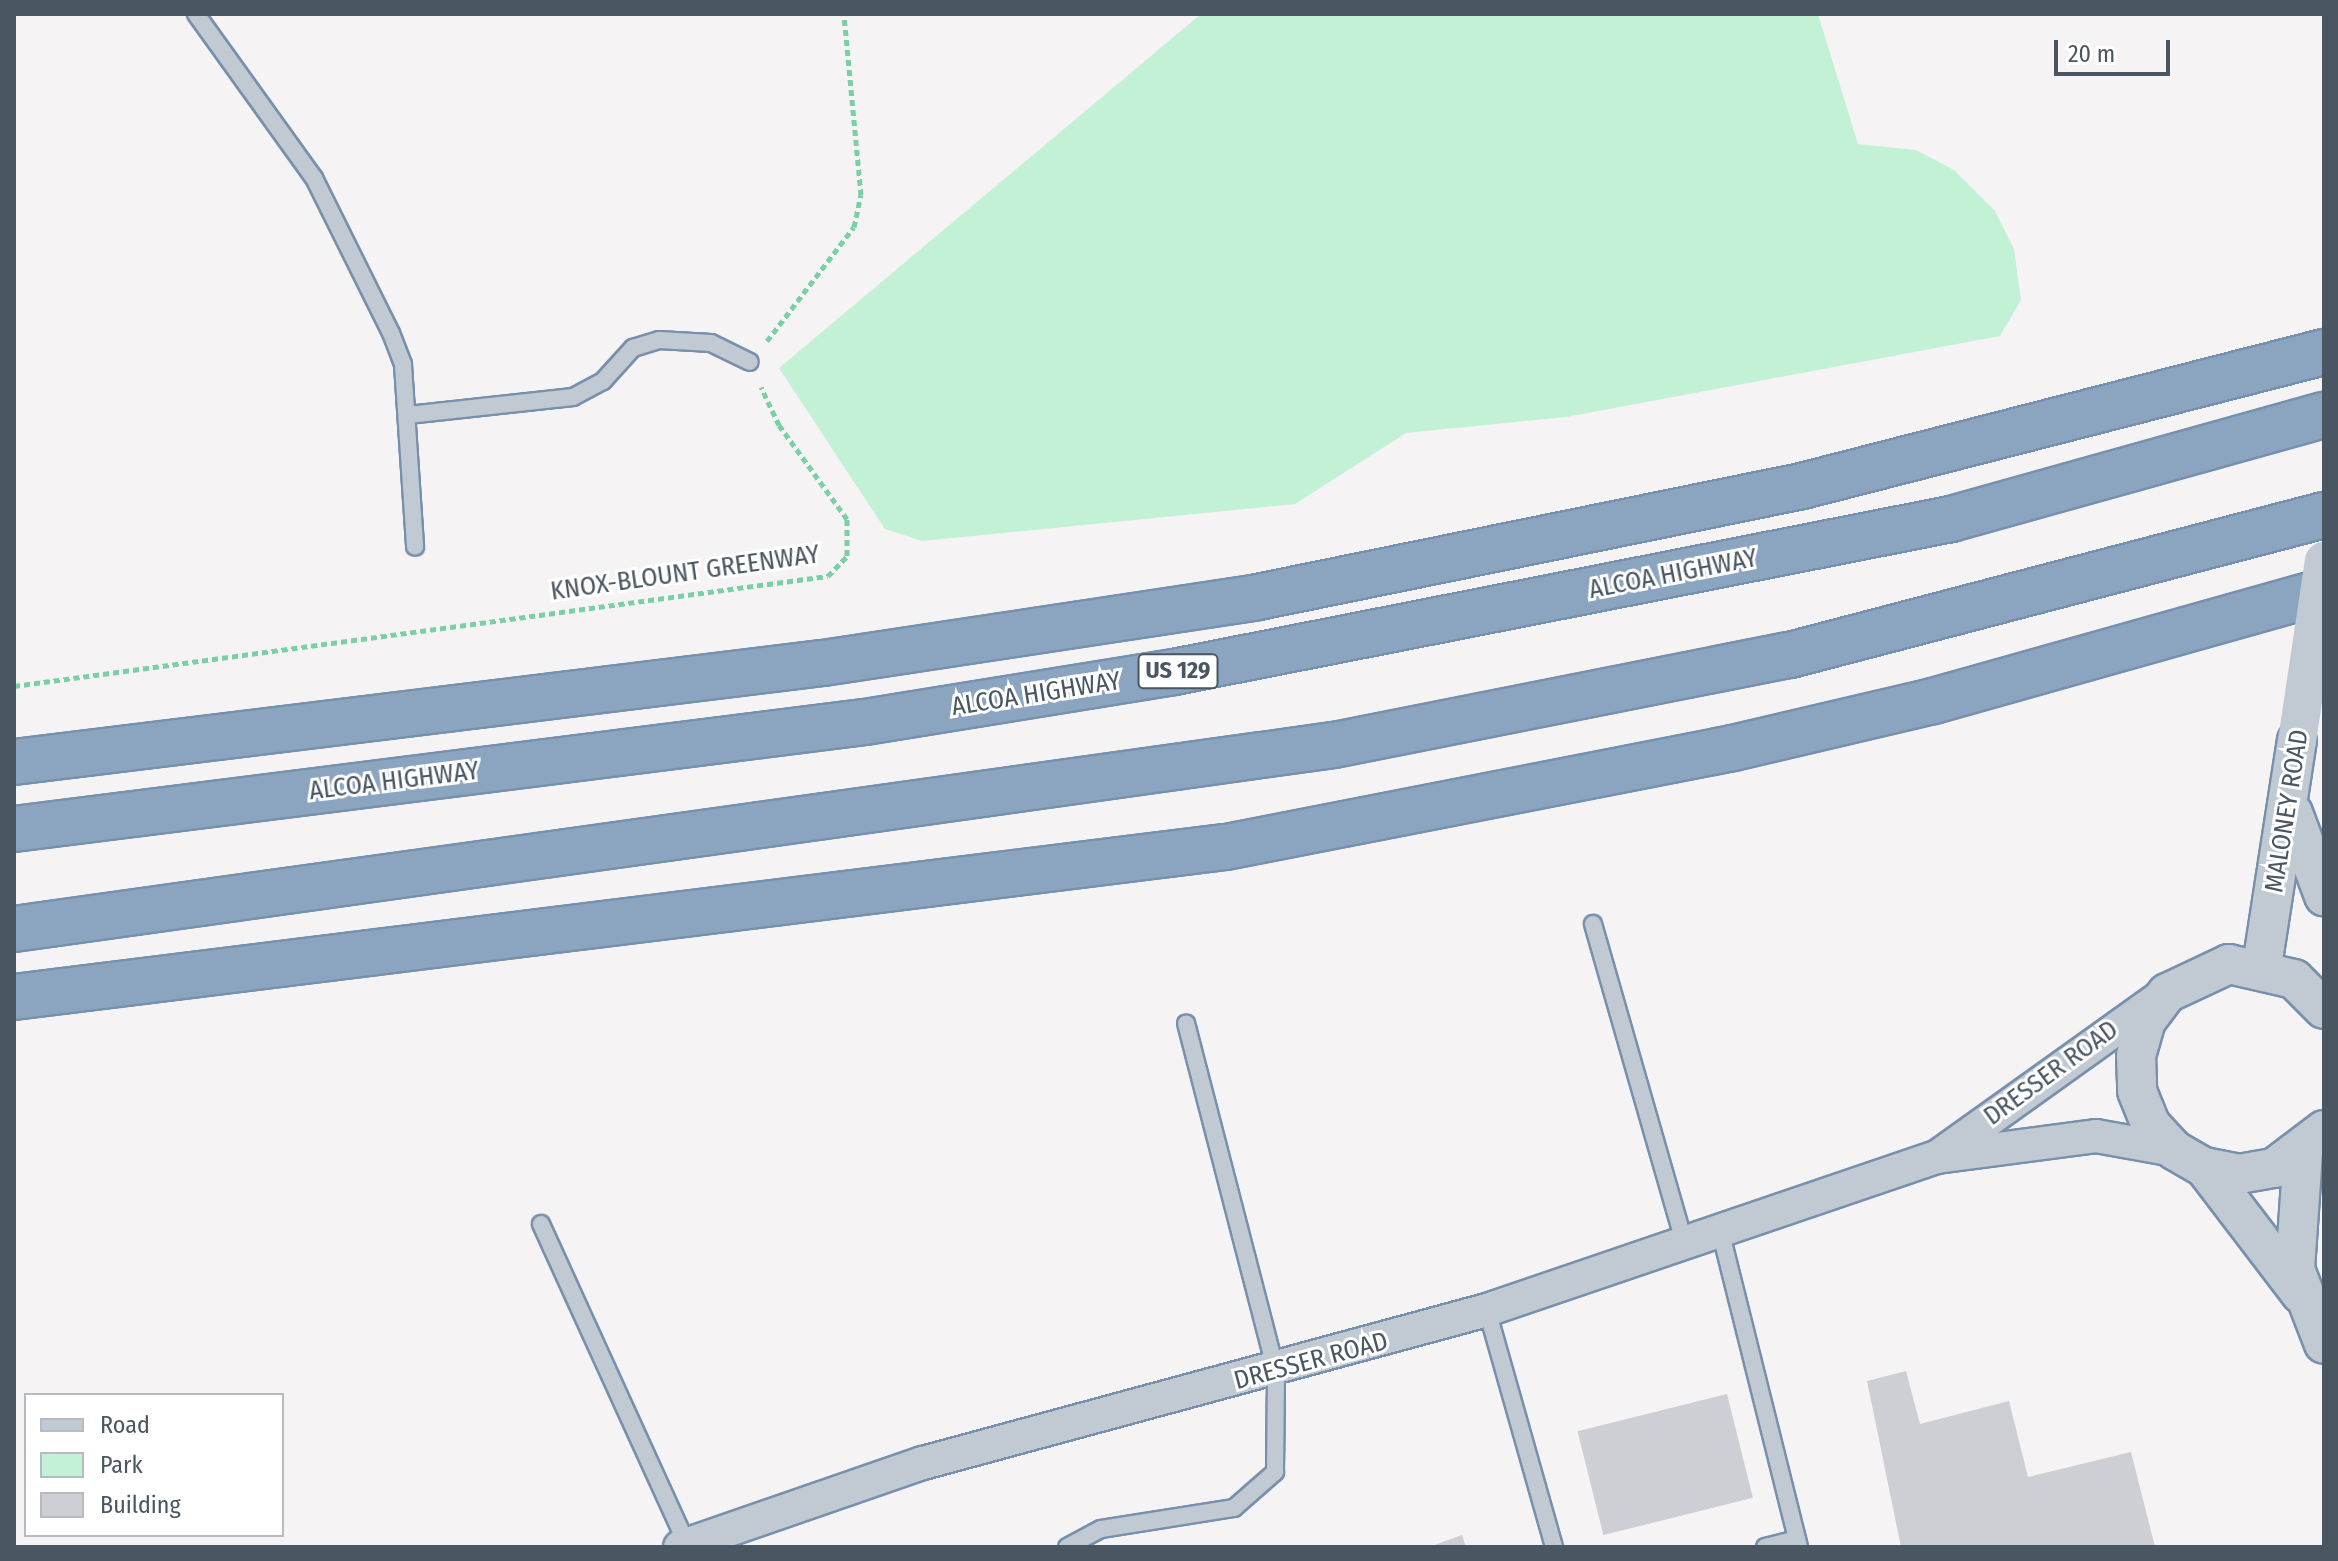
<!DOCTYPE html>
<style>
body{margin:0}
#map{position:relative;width:2338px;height:1561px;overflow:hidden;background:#f5f3f3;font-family:"Fira Sans Condensed",sans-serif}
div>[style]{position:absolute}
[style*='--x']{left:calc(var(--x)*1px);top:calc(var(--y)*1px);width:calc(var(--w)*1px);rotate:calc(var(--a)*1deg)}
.green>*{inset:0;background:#c3f1d5}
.building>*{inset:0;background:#cdcfd5;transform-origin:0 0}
.path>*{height:5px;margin-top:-2.5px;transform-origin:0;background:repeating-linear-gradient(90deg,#7ad0a6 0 6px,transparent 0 10px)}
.roads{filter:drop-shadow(2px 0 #7690ad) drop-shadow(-2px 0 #7690ad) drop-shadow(0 2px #7690ad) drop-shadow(0 -2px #7690ad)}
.service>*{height:16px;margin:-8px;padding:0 8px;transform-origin:8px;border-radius:8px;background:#c1cad2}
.minor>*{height:32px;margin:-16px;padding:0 16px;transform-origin:16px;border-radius:16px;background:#c1cad2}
.tertiary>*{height:38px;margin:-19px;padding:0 19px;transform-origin:19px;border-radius:19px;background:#c1cad2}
.motorway>*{height:44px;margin:-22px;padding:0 22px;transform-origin:22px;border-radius:22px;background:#8ba5c1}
.tertiary-bridge>*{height:38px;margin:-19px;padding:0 19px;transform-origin:19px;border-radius:19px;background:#c1cad2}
span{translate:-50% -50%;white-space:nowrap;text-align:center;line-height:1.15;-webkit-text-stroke:6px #fff;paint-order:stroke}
.shield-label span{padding:2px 6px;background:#fff;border:2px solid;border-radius:6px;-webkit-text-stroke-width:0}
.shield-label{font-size:24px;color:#4a5661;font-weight:700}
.street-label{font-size:26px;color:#4a5661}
.frame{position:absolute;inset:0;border:16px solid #4a5661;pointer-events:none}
.legend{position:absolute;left:24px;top:1393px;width:260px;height:144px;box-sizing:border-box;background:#fff;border:2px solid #b7bbc0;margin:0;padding:10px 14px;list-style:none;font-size:24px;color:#4a5661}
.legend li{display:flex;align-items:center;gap:16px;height:40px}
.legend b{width:40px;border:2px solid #b7bbc0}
.scale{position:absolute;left:2054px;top:40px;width:116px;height:36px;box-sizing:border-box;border:4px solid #4a5661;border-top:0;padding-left:10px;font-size:24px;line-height:28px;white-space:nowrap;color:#4a5661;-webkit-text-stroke:6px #fff;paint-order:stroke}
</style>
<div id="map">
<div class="green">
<div style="clip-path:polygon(1201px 14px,1818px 14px,1858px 144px,1916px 150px,1954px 170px,1995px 211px,2014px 249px,2021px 300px,2000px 336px,1566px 417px,1406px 433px,1295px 504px,922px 541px,885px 529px,779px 368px)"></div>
</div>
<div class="building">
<div style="clip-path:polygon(1906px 1371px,1920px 1424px,2009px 1401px,2028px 1477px,2131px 1452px,2155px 1547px,1901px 1547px,1867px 1381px)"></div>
<div style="left:1727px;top:1394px;width:107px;height:154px;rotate:76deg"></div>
<div style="clip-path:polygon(1462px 1535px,1466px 1547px,1429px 1547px)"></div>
</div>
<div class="path">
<div style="--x:767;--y:341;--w:143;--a:-52.7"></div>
<div style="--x:854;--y:227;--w:33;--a:-78"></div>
<div style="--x:861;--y:195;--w:182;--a:-95.4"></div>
<div style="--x:14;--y:686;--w:821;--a:-7.7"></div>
<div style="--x:828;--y:576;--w:28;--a:-46"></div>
<div style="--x:847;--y:556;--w:37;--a:-90"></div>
<div style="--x:847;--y:519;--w:116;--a:-125.9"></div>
<div style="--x:779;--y:425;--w:42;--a:-115.3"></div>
</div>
<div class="roads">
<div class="service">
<div style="--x:196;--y:14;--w:202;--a:54.3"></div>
<div style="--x:314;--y:178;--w:173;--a:63.6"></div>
<div style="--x:391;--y:333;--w:34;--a:69"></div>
<div style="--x:403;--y:365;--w:182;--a:86.2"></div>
<div style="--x:408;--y:415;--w:166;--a:-6.2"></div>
<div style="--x:573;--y:397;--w:34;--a:-28"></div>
<div style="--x:603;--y:381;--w:45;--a:-47.7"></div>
<div style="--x:633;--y:348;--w:27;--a:-17"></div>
<div style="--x:659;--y:340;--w:52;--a:3.3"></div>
<div style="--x:711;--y:343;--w:43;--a:26"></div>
<div style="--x:1593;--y:924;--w:331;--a:74"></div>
<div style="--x:541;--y:1224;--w:355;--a:65.5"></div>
<div style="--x:1720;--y:1230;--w:327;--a:76"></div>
<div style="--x:1487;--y:1310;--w:246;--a:74.2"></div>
<div style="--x:1067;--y:1547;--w:38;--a:-28"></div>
<div style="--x:1101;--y:1529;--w:135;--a:-9"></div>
<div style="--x:1234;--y:1508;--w:55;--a:-41.3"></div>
<div style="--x:1275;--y:1472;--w:101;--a:-89.4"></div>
<div style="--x:1276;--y:1371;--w:359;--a:-104.5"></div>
<div style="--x:1765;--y:1547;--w:33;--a:-14"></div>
</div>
<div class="minor">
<div style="--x:1937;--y:1157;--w:277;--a:-35.6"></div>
<div style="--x:680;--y:1547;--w:257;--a:-19.1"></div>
<div style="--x:923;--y:1463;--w:584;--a:-15.18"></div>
<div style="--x:1487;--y:1310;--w:475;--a:-18.8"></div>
<div style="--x:1937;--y:1157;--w:160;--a:-7.5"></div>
<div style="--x:2096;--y:1136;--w:79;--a:10.2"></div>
</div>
<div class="tertiary">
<div style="--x:2293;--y:813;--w:89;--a:69.5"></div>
<div style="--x:2262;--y:966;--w:228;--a:-81.2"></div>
<div style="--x:2324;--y:1009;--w:42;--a:-135"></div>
<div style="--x:2294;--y:979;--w:67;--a:-167"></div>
<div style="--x:2229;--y:964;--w:68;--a:154.9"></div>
<div style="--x:2167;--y:993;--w:35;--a:127"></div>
<div style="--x:2146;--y:1021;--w:35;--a:106"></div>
<div style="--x:2136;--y:1055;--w:36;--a:88"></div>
<div style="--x:2137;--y:1091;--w:35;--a:68"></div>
<div style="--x:2150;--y:1124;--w:35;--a:47"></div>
<div style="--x:2174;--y:1150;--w:34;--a:30"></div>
<div style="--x:2204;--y:1167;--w:36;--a:11"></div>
<div style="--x:2239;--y:1174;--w:36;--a:-10"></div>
<div style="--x:2274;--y:1168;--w:63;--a:-37.2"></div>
<div style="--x:2303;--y:1152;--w:117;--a:93.9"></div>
<div style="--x:2295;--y:1269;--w:80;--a:68.9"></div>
<div style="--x:2204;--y:1167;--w:160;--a:52.6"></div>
</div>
<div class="motorway">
<div style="--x:14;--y:762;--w:815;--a:-6.98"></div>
<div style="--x:823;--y:663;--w:440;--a:-8.6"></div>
<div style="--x:1258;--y:597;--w:555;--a:-11.53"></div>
<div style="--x:1802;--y:486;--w:539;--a:-14.4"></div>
<div style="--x:14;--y:829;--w:858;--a:-7.17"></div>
<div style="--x:865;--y:722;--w:313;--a:-9.2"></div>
<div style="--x:1174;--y:672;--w:792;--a:-11.14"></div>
<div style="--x:1951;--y:519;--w:387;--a:-15.6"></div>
<div style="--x:14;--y:929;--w:1333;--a:-7.94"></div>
<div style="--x:1334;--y:745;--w:465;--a:-11.2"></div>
<div style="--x:1790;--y:655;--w:552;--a:-14.69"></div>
<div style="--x:14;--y:997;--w:1221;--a:-7.06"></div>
<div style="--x:1226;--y:847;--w:517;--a:-11.05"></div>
<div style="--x:1733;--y:748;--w:205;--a:-13.2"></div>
<div style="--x:1933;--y:701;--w:406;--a:-15.7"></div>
</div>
</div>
<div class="tertiary-bridge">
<div style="--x:2297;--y:741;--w:182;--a:-81.5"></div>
</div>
<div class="shield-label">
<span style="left:1178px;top:671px">US 129</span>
</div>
<div class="street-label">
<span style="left:685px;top:573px;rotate:-8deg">KNOX-BLOUNT GREENWAY</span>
<span style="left:1673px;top:574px;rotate:-11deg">ALCOA HIGHWAY</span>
<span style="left:1036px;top:694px;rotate:-9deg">ALCOA HIGHWAY</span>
<span style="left:394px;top:781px;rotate:-7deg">ALCOA HIGHWAY</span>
<span style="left:2287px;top:811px;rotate:-81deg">MALONEY ROAD</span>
<span style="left:2051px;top:1073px;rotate:-36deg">DRESSER ROAD</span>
<span style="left:1311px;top:1361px;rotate:-15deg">DRESSER ROAD</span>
</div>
<div class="frame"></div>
<ul class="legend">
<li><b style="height:10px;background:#c1cad2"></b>Road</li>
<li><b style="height:22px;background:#c3f1d5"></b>Park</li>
<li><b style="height:22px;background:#cdcfd5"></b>Building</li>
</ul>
<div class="scale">20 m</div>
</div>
